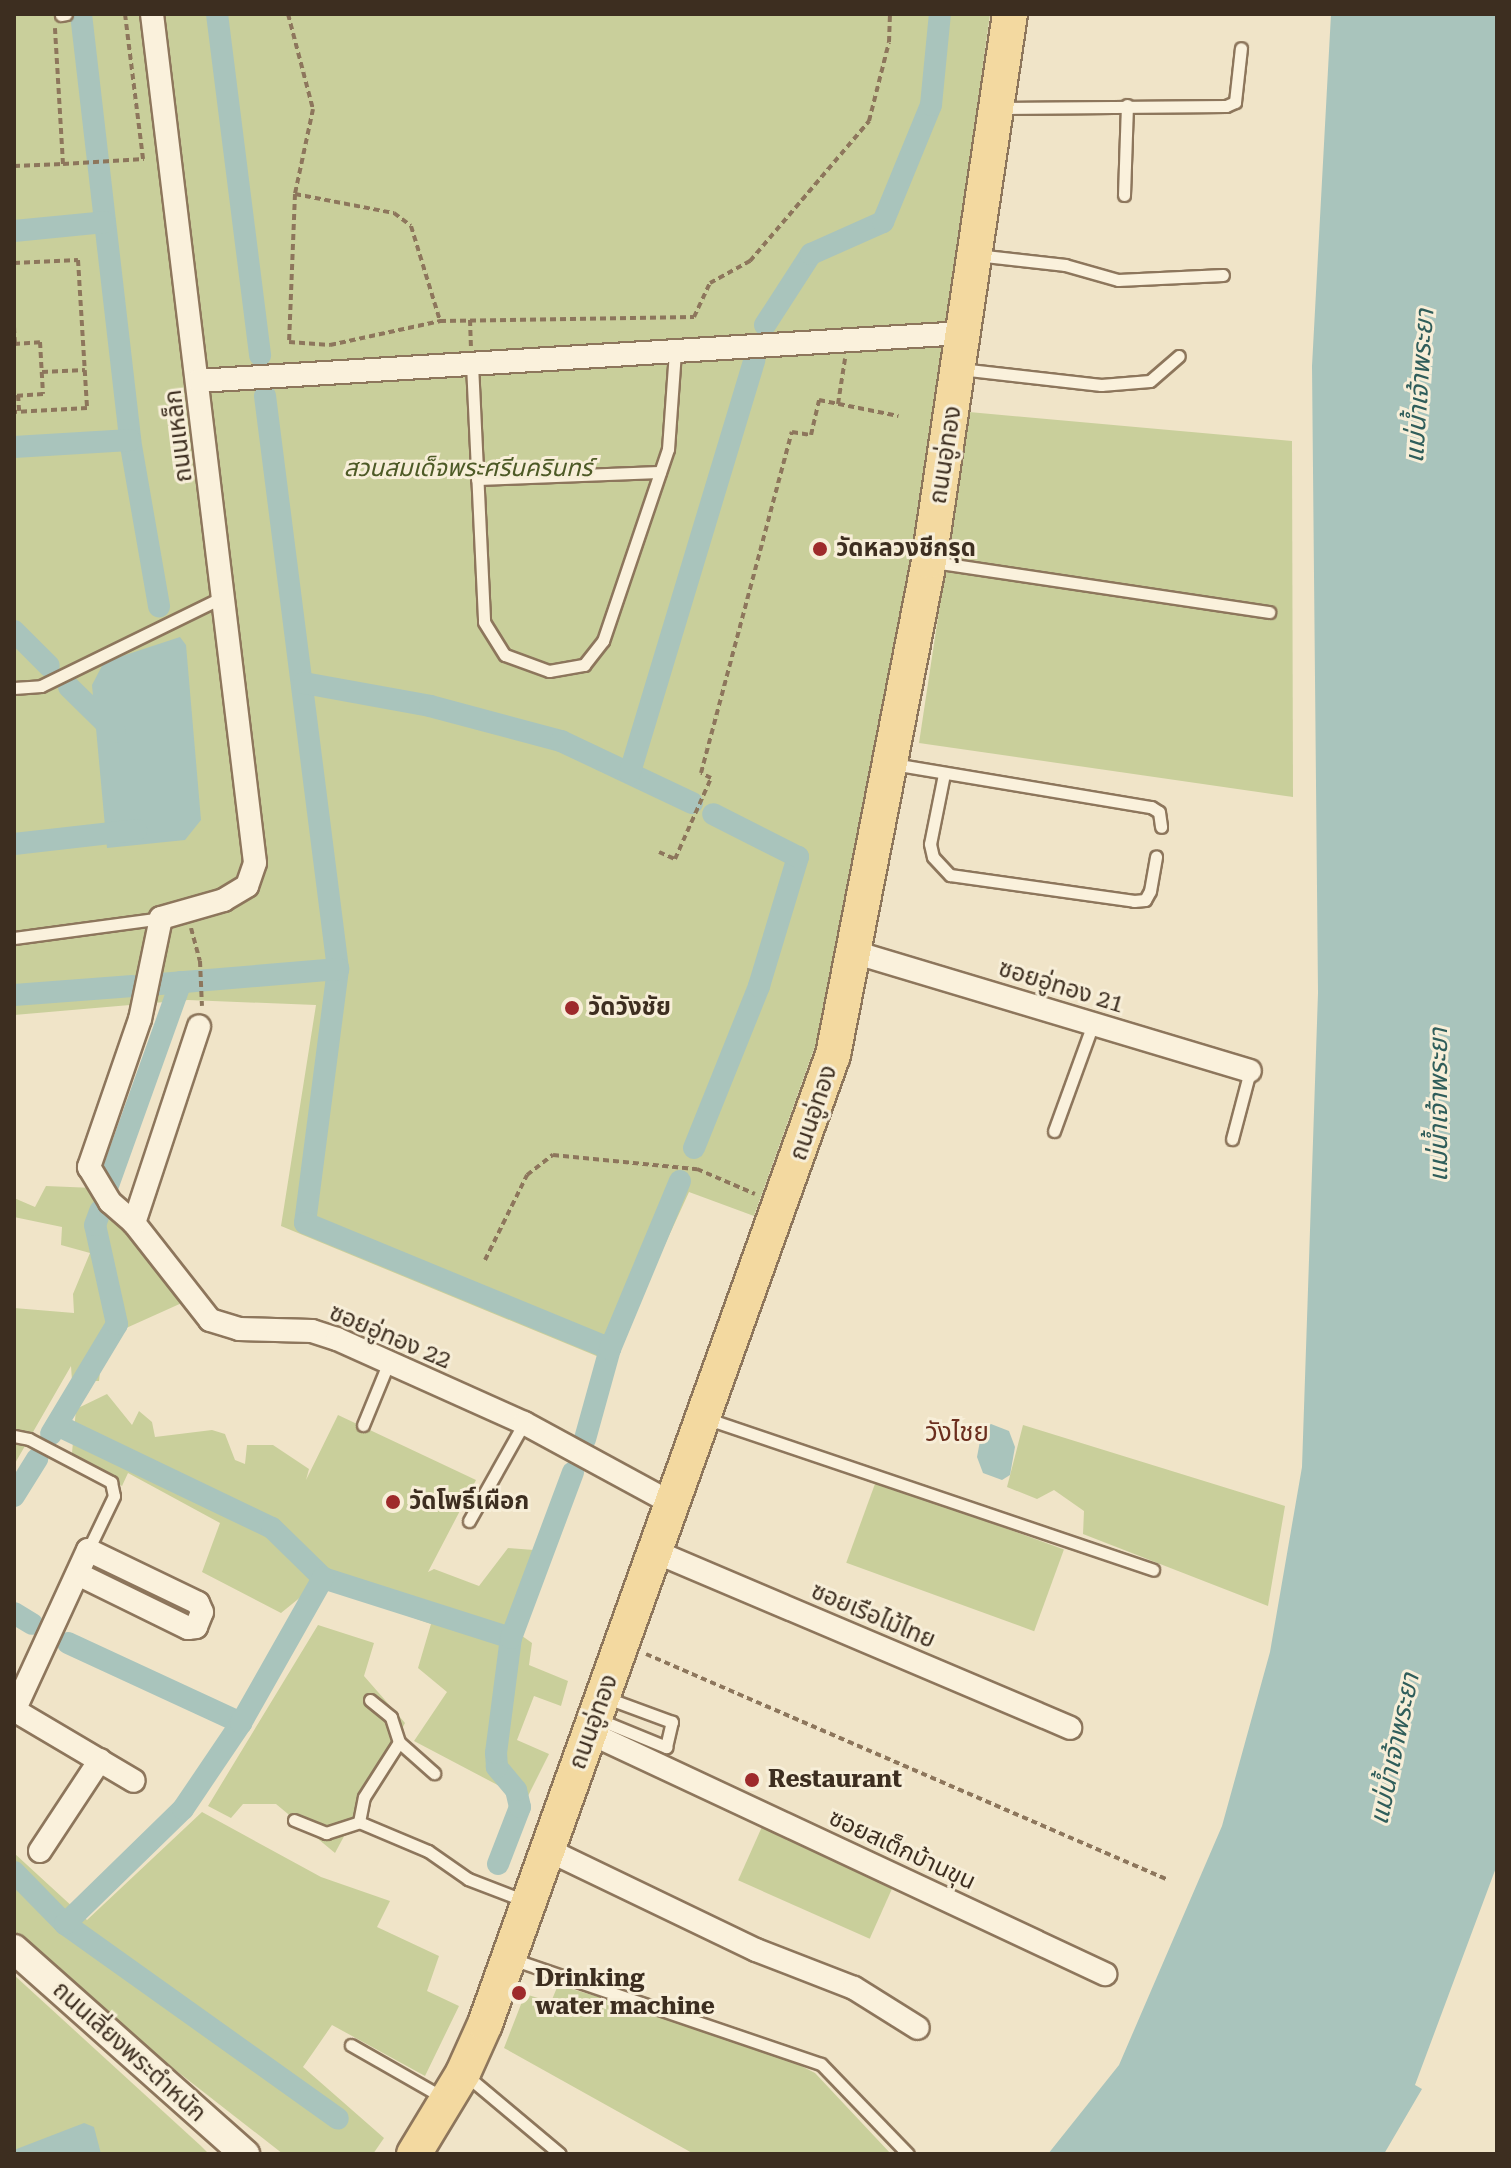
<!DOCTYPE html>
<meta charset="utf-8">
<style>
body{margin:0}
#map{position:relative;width:1511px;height:2168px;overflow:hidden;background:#f0e4c8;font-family:"Roboto Serif","Noto Sans Thai",serif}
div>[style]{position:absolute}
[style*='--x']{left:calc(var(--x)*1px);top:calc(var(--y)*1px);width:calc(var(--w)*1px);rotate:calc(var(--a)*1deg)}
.green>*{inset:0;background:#c9cf9b;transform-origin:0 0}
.water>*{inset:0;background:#a9c4bc}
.canal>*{height:22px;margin:-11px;padding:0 11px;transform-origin:11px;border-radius:11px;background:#a9c4bc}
.path>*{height:4px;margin-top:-2px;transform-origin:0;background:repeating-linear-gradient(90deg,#8d765c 0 6px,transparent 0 10px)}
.roads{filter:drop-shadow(2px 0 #8d765c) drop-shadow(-2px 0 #8d765c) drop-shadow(0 2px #8d765c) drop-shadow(0 -2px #8d765c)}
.service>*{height:11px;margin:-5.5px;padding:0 5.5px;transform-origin:5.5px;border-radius:5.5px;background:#faf1dc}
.minor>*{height:22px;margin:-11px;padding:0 11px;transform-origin:11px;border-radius:11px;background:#faf1dc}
.tertiary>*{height:28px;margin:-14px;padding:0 14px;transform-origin:14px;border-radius:14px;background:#faf1dc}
.primary>*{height:34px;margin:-17px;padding:0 17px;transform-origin:17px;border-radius:17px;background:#f3d9a0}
.dots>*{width:22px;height:22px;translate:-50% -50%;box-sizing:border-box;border:4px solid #f7eed8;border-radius:50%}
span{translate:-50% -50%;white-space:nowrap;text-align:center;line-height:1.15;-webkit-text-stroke:6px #f7eed8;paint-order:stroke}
.street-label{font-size:24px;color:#3d2e20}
.park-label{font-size:24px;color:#4d5a26;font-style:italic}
.poi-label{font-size:24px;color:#3d2e20;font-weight:700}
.left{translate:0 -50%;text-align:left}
.water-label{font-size:26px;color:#2f5d5a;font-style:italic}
.neighbourhood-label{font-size:26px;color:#6b2e1e}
.frame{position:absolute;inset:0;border:16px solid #3d2e20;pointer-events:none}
</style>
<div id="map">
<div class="green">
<div style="clip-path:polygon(14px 14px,990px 14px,925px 488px,818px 1038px,754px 1216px,689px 1192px,611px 1362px,281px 1226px,316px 1005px,188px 1000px,14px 1015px)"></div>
<div style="clip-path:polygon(969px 412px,1292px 441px,1293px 797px,919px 743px)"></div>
<div style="clip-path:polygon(46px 1186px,94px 1188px,184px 1302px,104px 1338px,99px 1381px,72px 1381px,71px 1366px,14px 1465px,14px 1308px,74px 1313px,73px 1294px,90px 1253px,61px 1245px,62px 1227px,14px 1217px,14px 1198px,35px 1207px)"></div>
<div style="clip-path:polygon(107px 1394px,132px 1425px,139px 1411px,152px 1422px,155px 1437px,212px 1430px,225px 1434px,235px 1460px,245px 1464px,247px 1445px,273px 1445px,309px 1469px,306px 1480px,338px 1415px,476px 1480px,428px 1572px,434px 1569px,479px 1586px,508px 1548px,534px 1550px,518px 1633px,532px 1643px,529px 1665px,568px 1681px,561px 1706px,534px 1696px,517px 1740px,549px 1754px,526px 1800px,414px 1741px,447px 1692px,418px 1668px,431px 1624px,360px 1599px,339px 1575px,313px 1587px,281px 1613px,202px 1572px,220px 1523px,128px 1473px,122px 1486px,72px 1453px,76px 1409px)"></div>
<div style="clip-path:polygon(1023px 1425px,1285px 1506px,1268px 1606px,1083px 1534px,1084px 1511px,1054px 1490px,1037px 1499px,1007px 1487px)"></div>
<div style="left:876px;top:1481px;width:200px;height:87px;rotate:20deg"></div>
<div style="clip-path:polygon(318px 1625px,374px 1643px,364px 1676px,405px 1723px,335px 1853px,276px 1804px,243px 1804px,231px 1818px,208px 1806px)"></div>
<div style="clip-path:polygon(202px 1812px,321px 1877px,390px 1901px,377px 1927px,439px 1956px,427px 1991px,459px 2006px,425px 2076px,332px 2025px,303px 2067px,384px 2138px,373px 2154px,283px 2154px,37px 1962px,14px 1934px,14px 1853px,87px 1920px)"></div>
<div style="left:765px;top:1820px;width:144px;height:66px;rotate:24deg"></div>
<div style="clip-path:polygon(14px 1975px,201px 2146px,209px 2154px,14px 2154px)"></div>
<div style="clip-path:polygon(558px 1985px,756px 2043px,815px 2073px,891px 2154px,694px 2154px,504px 2048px,525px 1994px,551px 2002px)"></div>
</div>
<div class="water">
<div style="clip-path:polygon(1331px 14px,1497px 14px,1497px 1865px,1415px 2085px,1422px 2089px,1384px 2154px,1048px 2154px,1119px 2065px,1222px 1826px,1270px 1652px,1302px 1467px,1318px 993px,1312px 366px)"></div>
<div style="clip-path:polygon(180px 637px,186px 645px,201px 820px,185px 840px,107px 848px,92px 685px,104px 662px)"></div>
<div style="clip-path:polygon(991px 1424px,1009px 1431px,1015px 1447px,1010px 1475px,1002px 1480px,983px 1473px,977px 1457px,982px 1430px)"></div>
<div style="clip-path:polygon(84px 2123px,94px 2127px,101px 2154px,14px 2154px,14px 2150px)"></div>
</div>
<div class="canal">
<div style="--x:81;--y:14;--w:429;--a:83.4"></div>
<div style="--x:130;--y:440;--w:169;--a:80.1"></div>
<div style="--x:217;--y:14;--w:344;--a:82.8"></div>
<div style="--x:14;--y:231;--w:91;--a:-5.6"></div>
<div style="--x:765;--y:325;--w:85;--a:-57.1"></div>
<div style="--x:811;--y:254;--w:79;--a:-24"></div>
<div style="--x:883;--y:222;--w:126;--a:-67.7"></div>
<div style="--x:931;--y:105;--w:91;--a:-84.4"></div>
<div style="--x:265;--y:396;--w:578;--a:82.74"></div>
<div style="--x:338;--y:969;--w:256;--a:97.4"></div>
<div style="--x:305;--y:1223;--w:330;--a:22.4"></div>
<div style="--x:14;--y:447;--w:116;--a:-3.5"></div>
<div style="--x:14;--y:631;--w:49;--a:45"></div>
<div style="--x:304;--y:683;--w:128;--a:10.3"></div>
<div style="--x:430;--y:706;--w:136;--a:15"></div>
<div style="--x:561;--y:741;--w:145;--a:25.3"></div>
<div style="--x:69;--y:687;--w:64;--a:44.4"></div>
<div style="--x:630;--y:772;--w:430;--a:-73.2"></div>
<div style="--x:14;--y:844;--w:123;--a:-6.5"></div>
<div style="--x:160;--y:984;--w:179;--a:-4.8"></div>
<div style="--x:14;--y:995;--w:119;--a:-4.3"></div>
<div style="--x:694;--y:1148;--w:175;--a:-68.1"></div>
<div style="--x:759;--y:986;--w:135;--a:-73.2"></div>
<div style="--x:798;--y:857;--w:95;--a:-153.2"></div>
<div style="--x:106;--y:1191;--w:222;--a:-70.3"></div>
<div style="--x:57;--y:1425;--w:238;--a:25.6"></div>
<div style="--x:272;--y:1528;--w:71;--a:44.4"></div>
<div style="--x:323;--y:1578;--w:197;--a:17.7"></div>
<div style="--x:51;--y:1434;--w:128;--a:-59"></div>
<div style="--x:117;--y:1324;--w:101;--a:-102.5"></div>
<div style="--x:95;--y:1225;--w:15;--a:-70"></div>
<div style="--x:585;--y:1439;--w:93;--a:-74.5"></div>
<div style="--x:610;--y:1349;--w:182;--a:-67.4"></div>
<div style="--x:14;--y:1496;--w:44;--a:-58.1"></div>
<div style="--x:14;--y:1613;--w:21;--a:31"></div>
<div style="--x:68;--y:1643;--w:191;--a:24.8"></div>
<div style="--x:498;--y:1864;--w:61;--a:-68.9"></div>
<div style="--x:520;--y:1807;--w:17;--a:-103"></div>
<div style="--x:516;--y:1790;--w:30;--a:-130"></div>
<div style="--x:497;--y:1767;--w:14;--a:-94"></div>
<div style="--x:496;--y:1753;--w:116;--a:-82.6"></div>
<div style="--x:511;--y:1638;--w:177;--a:-69.5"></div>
<div style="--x:14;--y:1872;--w:73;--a:45.6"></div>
<div style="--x:65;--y:1924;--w:335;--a:35.5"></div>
<div style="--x:65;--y:1924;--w:165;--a:-44.3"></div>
<div style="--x:183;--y:1809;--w:104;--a:-56"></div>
<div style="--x:241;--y:1723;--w:167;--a:-60.5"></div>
</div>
<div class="path">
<div style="--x:125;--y:14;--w:146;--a:82.9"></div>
<div style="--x:288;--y:14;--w:98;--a:75.3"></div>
<div style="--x:313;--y:109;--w:87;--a:102"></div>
<div style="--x:295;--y:194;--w:148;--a:92.3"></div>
<div style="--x:289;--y:342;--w:41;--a:4.2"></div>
<div style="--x:330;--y:345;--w:113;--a:-12.3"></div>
<div style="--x:440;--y:321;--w:254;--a:-0.9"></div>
<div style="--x:694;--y:317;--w:38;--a:-65"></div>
<div style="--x:710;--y:283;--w:46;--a:-28.8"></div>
<div style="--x:750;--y:261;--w:184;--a:-49.6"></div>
<div style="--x:869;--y:121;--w:81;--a:-75.8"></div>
<div style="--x:889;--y:42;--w:28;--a:-88"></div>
<div style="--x:63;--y:164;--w:81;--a:-3.5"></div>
<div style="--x:14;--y:166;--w:49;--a:-2.3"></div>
<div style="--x:63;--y:164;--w:136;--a:-93.4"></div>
<div style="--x:295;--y:194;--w:101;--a:10.9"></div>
<div style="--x:394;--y:213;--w:21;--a:37"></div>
<div style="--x:411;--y:226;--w:99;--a:73"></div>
<div style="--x:14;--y:263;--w:64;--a:-2.7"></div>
<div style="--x:78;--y:260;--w:148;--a:86.5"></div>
<div style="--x:87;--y:408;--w:73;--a:176.9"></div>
<div style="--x:470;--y:320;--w:26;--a:88"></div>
<div style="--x:14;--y:327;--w:17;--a:87"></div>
<div style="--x:14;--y:344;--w:26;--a:-4"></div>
<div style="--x:40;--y:342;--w:52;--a:86.7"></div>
<div style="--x:43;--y:394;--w:29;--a:176"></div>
<div style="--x:42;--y:372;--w:43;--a:-2.7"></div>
<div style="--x:18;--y:395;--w:16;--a:86"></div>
<div style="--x:838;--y:404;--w:46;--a:-81.2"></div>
<div style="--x:659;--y:852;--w:17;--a:24"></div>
<div style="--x:675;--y:859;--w:89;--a:-66"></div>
<div style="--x:711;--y:778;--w:11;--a:-153"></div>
<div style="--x:701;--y:773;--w:353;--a:-75.1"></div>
<div style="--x:792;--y:432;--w:19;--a:9"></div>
<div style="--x:811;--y:435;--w:36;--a:-77"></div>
<div style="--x:819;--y:400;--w:81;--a:11.4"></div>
<div style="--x:191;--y:928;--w:34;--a:75"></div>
<div style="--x:200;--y:961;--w:45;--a:87.5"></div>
<div style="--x:485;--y:1260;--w:95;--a:-63.7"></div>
<div style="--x:527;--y:1175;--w:33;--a:-38"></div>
<div style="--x:553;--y:1155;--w:145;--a:5.6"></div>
<div style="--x:697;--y:1169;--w:63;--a:23.3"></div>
<div style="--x:646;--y:1654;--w:567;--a:23.4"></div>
</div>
<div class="roads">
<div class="service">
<div style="--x:61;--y:15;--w:5;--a:-11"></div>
<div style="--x:1001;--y:108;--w:225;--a:-0.5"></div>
<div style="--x:1226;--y:106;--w:10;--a:-24"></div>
<div style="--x:1235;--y:102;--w:54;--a:-83.7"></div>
<div style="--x:1124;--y:195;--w:90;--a:-88.1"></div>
<div style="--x:976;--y:255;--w:90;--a:6.4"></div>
<div style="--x:1065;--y:265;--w:55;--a:15.8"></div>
<div style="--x:1118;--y:280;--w:105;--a:-2.7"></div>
<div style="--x:472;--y:364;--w:258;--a:87.3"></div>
<div style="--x:484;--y:622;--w:39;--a:58"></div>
<div style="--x:505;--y:655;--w:47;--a:20"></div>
<div style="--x:549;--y:671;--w:36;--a:-10"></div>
<div style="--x:584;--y:665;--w:31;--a:-52"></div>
<div style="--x:603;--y:641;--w:203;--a:-71.3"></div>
<div style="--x:668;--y:449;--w:98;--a:-85.9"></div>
<div style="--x:960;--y:369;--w:142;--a:6.5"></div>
<div style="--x:1101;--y:385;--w:49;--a:-4.7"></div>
<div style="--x:1150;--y:381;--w:38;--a:-41"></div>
<div style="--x:477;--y:479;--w:183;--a:-2.2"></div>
<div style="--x:934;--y:562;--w:339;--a:8.5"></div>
<div style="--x:14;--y:688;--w:27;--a:-4"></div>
<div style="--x:41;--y:686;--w:203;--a:-26.1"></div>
<div style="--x:893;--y:764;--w:262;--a:9.5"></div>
<div style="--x:1151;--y:807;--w:9;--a:32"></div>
<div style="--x:1159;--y:812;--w:15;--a:82"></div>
<div style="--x:944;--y:774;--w:71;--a:101.3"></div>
<div style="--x:930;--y:844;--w:13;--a:77"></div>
<div style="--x:933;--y:857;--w:25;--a:47"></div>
<div style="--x:950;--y:875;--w:186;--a:8"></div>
<div style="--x:1134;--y:901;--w:11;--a:-5"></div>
<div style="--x:1145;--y:900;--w:10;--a:-61"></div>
<div style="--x:1150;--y:891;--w:35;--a:-80"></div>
<div style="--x:14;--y:938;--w:148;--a:-7.7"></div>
<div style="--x:1054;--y:1131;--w:114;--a:-70"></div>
<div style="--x:1232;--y:1139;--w:70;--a:-75.2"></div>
<div style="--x:705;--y:1418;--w:473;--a:18.7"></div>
<div style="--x:363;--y:1425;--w:66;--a:-67.7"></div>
<div style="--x:14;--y:1436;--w:15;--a:11"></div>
<div style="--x:29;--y:1439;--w:93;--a:27.7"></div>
<div style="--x:111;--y:1482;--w:14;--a:78"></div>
<div style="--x:114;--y:1496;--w:60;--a:115.7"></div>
<div style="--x:469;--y:1521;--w:112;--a:-60.7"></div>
<div style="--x:598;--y:1719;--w:74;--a:22.4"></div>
<div style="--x:666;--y:1747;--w:26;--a:-77"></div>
<div style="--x:672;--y:1722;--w:69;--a:-159.7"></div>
<div style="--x:399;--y:1742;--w:47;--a:41.5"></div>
<div style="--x:294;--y:1820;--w:35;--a:22"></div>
<div style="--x:326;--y:1833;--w:35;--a:-18"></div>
<div style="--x:359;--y:1822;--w:75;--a:22.8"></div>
<div style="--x:428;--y:1851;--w:49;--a:35"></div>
<div style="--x:468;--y:1879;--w:61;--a:21.1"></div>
<div style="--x:359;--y:1822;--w:25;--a:-79"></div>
<div style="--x:364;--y:1797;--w:65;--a:-57.5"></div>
<div style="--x:399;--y:1742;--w:26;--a:-108"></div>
<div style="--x:391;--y:1717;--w:27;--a:-141"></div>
<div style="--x:512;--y:1959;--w:326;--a:18.8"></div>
<div style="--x:821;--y:2064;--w:125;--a:46"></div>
<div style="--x:351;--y:2045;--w:107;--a:29.7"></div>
<div style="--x:467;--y:2076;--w:121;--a:40"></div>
</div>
<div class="minor">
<div style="--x:152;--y:14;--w:855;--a:83.08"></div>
<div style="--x:255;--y:863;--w:24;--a:109"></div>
<div style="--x:247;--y:886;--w:27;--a:149"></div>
<div style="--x:224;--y:900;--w:66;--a:164.1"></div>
<div style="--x:161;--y:918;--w:103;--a:101.7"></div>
<div style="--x:140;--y:1019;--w:157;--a:109"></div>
<div style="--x:89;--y:1167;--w:41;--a:59"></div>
<div style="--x:110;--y:1202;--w:32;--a:41"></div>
<div style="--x:134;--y:1223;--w:123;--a:51.9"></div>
<div style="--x:210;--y:1320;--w:30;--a:17"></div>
<div style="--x:239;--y:1329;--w:73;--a:1.6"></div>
<div style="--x:312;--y:1331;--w:26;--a:18"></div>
<div style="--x:337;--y:1339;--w:205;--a:24.2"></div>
<div style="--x:524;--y:1423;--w:170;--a:28.5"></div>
<div style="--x:198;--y:381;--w:768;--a:-3.59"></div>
<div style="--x:857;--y:953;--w:410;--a:16.7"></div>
<div style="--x:134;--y:1223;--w:207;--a:-71.7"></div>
<div style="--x:656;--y:1552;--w:450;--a:23"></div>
<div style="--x:14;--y:1710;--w:139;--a:30.6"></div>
<div style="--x:14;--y:1711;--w:177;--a:-65.3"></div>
<div style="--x:88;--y:1550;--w:122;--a:25.7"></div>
<div style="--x:198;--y:1603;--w:10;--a:66"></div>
<div style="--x:202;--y:1612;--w:16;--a:112"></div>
<div style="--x:196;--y:1627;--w:8;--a:173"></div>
<div style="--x:188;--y:1628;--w:123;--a:-153.9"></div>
<div style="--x:590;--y:1733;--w:569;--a:25.08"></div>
<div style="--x:548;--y:1850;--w:231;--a:25.7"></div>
<div style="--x:756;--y:1950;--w:105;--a:21.2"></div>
<div style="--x:854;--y:1988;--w:75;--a:32"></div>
<div style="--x:40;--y:1851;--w:109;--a:-56.6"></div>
</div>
<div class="tertiary">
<div style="--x:14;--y:1949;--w:309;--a:41.6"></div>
</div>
<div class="primary">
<div style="--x:414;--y:2154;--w:95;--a:-58.8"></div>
<div style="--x:463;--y:2073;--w:54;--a:-65.8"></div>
<div style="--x:485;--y:2024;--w:1030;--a:-70.25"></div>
<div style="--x:833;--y:1055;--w:503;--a:-79"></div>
<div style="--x:929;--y:561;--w:553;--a:-81.58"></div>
</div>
</div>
<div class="dots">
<div style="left:820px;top:549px;background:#9e2a2b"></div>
<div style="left:572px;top:1008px;background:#9e2a2b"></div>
<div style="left:393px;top:1502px;background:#9e2a2b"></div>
<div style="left:752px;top:1780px;background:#9e2a2b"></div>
<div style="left:519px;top:1993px;background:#9e2a2b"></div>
</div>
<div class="street-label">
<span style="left:179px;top:436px;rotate:-97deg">ถนนเหล็ก</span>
<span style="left:946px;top:455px;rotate:-81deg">ถนนอู่ทอง</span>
<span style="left:1061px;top:987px;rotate:17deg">ซอยอู่ทอง 21</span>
<span style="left:814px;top:1113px;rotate:-71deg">ถนนอู่ทอง</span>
<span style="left:390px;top:1337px;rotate:23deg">ซอยอู่ทอง 22</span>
<span style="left:873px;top:1616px;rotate:23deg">ซอยเรือไม้ไทย</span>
<span style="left:594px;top:1722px;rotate:-70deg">ถนนอู่ทอง</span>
<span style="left:902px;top:1850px;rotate:25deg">ซอยสเต็กบ้านขุน</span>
<span style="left:129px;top:2052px;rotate:42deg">ถนนเลี่ยงพระตำหนัก</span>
</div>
<div class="park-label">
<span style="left:468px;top:469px">สวนสมเด็จพระศรีนครินทร์</span>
</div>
<div class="poi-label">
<span class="left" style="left:836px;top:549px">วัดหลวงชีกรุด</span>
<span class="left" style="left:588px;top:1008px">วัดวังชัย</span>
<span class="left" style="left:409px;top:1502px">วัดโพธิ์เผือก</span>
<span class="left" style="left:768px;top:1780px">Restaurant</span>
<span class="left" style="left:535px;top:1993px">Drinking<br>water machine</span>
</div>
<div class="water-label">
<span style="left:1420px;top:386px;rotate:-86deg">แม่น้ำเจ้าพระยา</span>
<span style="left:1439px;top:1105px;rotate:-90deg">แม่น้ำเจ้าพระยา</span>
<span style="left:1395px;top:1749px;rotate:-78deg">แม่น้ำเจ้าพระยา</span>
</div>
<div class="neighbourhood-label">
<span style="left:957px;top:1433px">วังไชย</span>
</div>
<div class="frame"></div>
</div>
